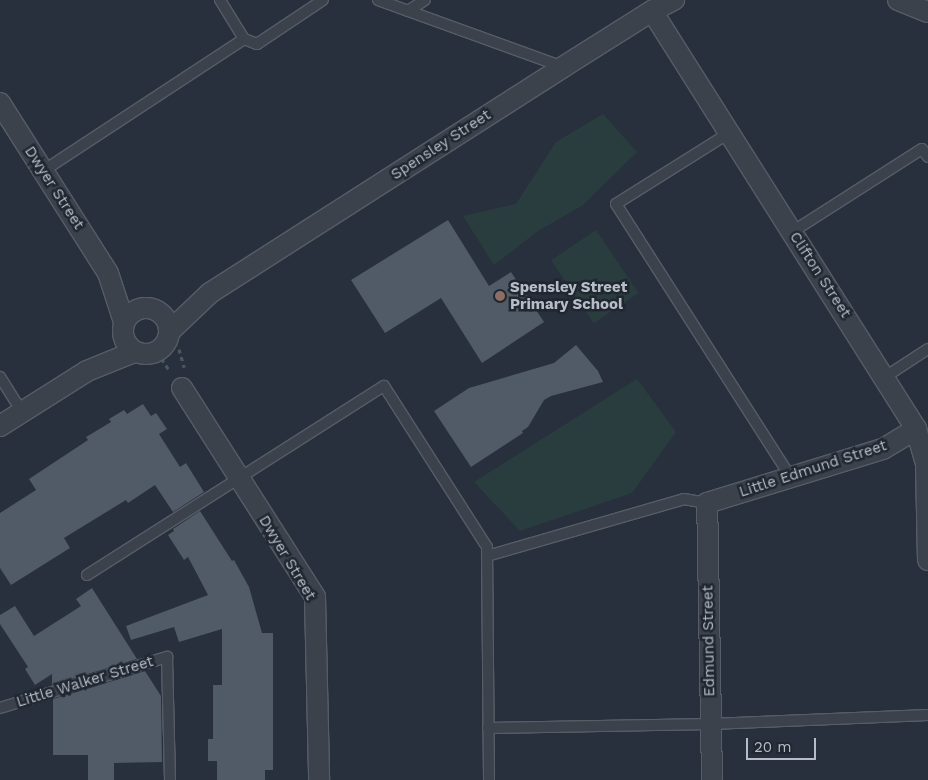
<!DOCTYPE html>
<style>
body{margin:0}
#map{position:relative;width:928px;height:780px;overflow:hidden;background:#27303c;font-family:"Work Sans",sans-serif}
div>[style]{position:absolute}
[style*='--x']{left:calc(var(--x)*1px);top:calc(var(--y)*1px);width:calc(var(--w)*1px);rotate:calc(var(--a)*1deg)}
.green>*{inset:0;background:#2a3d3e;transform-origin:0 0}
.building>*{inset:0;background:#505b67}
.path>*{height:3px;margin-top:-1.5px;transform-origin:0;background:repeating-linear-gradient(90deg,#495a5c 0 4px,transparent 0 8px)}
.roads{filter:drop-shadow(1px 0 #565d67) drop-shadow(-1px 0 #565d67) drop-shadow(0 1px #565d67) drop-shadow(0 -1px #565d67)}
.service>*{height:10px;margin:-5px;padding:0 5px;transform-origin:5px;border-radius:5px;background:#3b424c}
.minor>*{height:20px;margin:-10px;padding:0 10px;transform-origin:10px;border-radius:10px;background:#3b424c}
.minor>.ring{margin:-10px;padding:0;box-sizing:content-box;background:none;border:20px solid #3b424c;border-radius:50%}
.dots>*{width:14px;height:14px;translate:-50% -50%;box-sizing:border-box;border:2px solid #202731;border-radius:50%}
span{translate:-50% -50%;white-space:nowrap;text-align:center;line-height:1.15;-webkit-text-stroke:5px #202731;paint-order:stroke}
.street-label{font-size:15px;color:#b7bdc7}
.poi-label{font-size:15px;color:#b7bdc7;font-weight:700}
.left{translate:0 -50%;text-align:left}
.scale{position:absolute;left:746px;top:738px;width:70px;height:22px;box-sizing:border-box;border:2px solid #b7bdc7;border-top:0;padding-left:6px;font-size:15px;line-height:18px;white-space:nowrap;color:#b7bdc7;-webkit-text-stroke:4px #202731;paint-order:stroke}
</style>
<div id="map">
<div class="green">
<div style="clip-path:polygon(603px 114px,637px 152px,583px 205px,538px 231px,494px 265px,463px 216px,516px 204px,556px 142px)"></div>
<div style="left:596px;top:230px;width:76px;height:54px;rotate:56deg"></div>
<div style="clip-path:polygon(637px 379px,676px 432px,632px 493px,520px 531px,474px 482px)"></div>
</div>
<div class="building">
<div style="clip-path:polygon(448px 220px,489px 286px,511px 272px,544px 322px,482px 363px,441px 298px,385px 333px,351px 280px)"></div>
<div style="clip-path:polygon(576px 345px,598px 371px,603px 382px,551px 396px,544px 400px,528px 427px,522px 431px,523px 433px,471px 467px,434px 411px,469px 388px,554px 363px)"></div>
<div style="clip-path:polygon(143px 404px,151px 416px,156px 413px,167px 429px,159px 434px,180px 467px,186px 463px,204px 492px,173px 512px,155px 485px,128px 503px,126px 500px,64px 538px,70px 548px,11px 585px,0 568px,0 513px,36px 490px,29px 479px,88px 440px,86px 437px,111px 422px,109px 419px,124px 410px,127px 414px)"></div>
<div style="clip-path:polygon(200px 511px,232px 561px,234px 560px,249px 587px,262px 633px,273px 633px,273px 770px,265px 770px,265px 780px,217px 780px,217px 761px,208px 761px,208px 739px,213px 739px,213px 685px,222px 685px,222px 629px,179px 642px,174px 627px,131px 640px,126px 626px,208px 595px,188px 557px,184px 560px,168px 535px,174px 531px,173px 529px)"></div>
<div style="clip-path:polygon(92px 588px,137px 659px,52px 685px,52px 674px,35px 685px,25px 669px,28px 667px,0 624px,0 615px,15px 606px,34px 636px,81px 606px,76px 599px)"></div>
<div style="clip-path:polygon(145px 671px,161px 696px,162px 762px,114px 763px,114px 780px,88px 780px,88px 755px,53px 755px,53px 699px)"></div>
</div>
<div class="path">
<div style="--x:179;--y:349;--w:19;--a:74"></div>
<div style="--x:157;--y:352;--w:23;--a:56"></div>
</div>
<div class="roads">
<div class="service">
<div style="--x:220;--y:0;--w:46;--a:58.4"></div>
<div style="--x:378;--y:0;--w:197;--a:19.9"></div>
<div style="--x:408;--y:11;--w:20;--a:-33"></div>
<div style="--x:729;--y:133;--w:133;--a:147.9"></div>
<div style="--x:616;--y:204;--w:323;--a:57.4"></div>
<div style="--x:43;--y:171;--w:240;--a:-33.3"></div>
<div style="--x:244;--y:39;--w:14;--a:21"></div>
<div style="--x:257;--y:44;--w:79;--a:-33.7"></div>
<div style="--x:792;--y:232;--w:154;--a:-32.6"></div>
<div style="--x:922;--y:149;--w:10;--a:53"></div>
<div style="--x:0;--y:377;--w:41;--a:57.8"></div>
<div style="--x:885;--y:377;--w:51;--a:-33.1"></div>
<div style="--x:487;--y:556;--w:205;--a:-16.1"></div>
<div style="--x:684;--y:499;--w:23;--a:10"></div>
<div style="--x:87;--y:575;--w:352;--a:-32.5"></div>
<div style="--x:384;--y:386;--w:191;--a:57.4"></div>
<div style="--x:487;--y:547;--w:233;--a:89.5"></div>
<div style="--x:0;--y:708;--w:175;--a:-17"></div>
<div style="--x:167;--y:657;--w:123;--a:88.6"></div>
<div style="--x:488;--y:728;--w:223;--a:-1"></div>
<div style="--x:711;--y:724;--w:217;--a:-2.4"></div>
</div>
<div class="minor">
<div style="--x:898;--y:0;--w:32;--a:22"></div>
<div style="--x:652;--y:11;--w:494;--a:57.7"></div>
<div style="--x:916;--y:429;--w:37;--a:74"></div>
<div style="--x:926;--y:465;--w:95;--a:88.8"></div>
<div style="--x:0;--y:103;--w:201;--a:57.6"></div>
<div style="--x:108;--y:273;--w:52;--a:71.9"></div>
<div class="ring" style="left:123px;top:308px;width:26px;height:26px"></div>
<div style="--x:169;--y:332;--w:57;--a:-43.6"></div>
<div style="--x:210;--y:293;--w:419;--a:-32.6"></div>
<div style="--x:563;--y:67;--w:105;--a:-32.2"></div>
<div style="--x:652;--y:11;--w:25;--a:-27"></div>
<div style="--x:182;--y:388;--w:248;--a:57.5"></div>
<div style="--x:315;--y:597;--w:183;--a:88.7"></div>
<div style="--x:0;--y:426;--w:103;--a:-32.3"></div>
<div style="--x:87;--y:371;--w:51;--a:-22"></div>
<div style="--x:712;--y:780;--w:277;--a:-91"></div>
<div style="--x:707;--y:503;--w:184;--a:-17.1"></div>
<div style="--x:883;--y:449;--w:39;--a:-31"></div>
</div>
</div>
<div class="dots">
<div style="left:500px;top:296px;background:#8d6e63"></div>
</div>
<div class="street-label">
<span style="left:441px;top:145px;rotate:-33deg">Spensley Street</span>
<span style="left:54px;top:188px;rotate:57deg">Dwyer Street</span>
<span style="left:820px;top:275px;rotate:57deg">Clifton Street</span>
<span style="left:813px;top:469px;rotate:-18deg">Little Edmund Street</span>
<span style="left:287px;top:558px;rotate:59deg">Dwyer Street</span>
<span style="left:709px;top:641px;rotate:-91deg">Edmund Street</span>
<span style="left:85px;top:682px;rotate:-17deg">Little Walker Street</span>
</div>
<div class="poi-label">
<span class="left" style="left:510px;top:296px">Spensley Street<br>Primary School</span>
</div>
<div class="scale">20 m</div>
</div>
